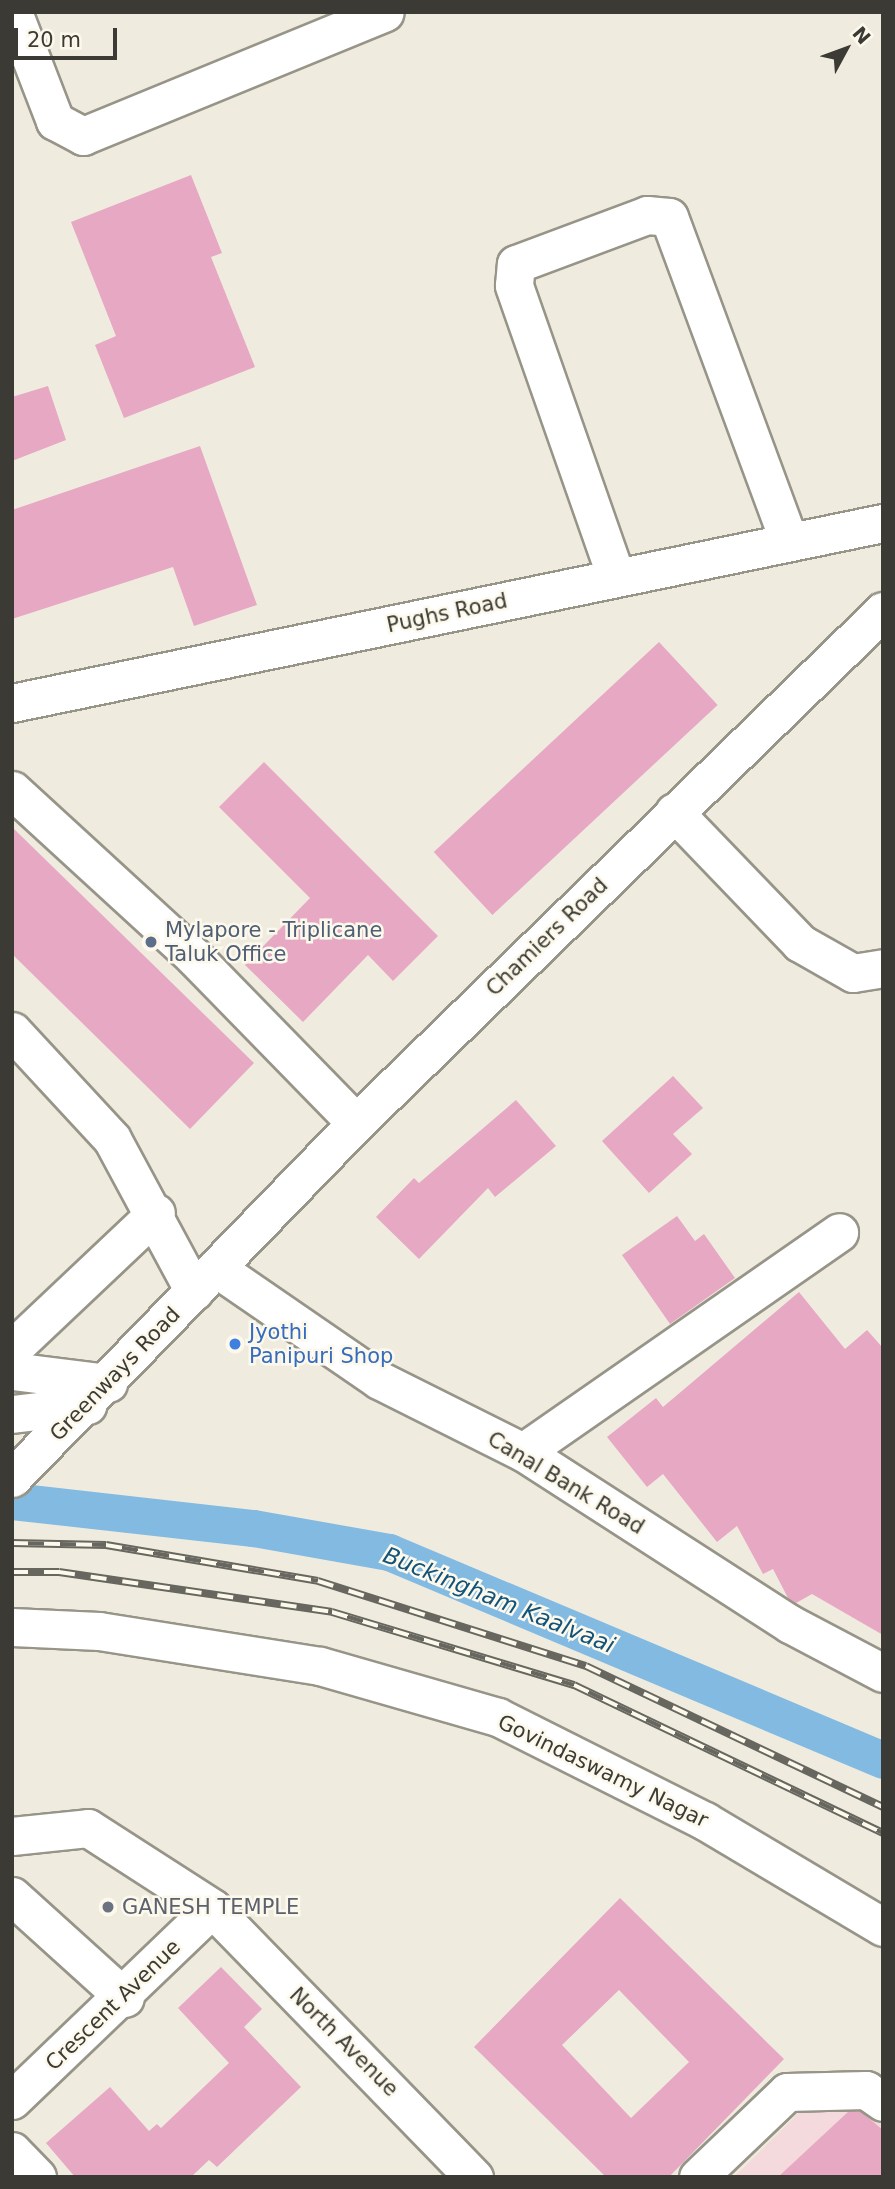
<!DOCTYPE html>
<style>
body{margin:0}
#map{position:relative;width:895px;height:2189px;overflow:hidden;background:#efecdf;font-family:"DejaVu Sans",sans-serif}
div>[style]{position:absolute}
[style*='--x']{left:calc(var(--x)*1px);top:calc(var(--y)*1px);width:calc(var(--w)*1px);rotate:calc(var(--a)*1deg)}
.commercial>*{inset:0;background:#f5dadd}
.canal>*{height:37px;margin:-18.5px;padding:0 18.5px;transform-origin:18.5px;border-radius:18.5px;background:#83bae2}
.building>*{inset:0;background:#e7a8c4;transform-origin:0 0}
.roads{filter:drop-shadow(2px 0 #979488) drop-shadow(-2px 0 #979488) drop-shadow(0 2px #979488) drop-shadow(0 -2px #979488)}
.minor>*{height:37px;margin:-18.5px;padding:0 18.5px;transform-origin:18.5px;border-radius:18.5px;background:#fff}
.rail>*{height:8px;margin-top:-4px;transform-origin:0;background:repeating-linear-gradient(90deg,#fcf9ec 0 16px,#68675f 0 32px);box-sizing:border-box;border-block:2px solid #68675f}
.dots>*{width:19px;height:19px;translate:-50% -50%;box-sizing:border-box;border:4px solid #fcf9ec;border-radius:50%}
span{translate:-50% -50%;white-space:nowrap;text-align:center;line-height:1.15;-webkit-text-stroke:5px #fcf9ec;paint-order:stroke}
.street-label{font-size:21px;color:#3b3a34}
.service-label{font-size:21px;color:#4e5e75}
.left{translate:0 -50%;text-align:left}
.shop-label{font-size:21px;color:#366cbe}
.worship-label{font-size:21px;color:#5b616d}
.water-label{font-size:23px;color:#12537a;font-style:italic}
.frame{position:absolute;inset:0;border:14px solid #3b3a34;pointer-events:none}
.north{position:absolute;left:811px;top:14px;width:70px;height:70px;-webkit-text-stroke:5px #fcf9ec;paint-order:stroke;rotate:49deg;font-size:19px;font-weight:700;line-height:28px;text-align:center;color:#3b3a34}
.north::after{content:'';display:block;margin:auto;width:24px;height:32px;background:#3b3a34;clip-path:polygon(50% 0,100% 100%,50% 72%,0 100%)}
.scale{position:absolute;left:14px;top:28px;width:103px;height:32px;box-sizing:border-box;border:4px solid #3b3a34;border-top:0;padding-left:9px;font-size:21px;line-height:24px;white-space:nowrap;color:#3b3a34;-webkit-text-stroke:5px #fcf9ec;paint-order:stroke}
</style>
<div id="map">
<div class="commercial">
<div style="clip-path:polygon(843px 2069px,883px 2092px,883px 2177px,734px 2177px)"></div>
</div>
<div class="canal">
<div style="--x:12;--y:1501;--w:243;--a:6.4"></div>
<div style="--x:253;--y:1528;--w:138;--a:10"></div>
<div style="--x:389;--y:1552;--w:536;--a:22.83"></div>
</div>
<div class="building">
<div style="clip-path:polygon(191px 175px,222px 253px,211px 257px,255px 367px,124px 418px,95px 345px,116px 336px,71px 222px)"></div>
<div style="clip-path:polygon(48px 386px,66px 440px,12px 461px,12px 397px)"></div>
<div style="clip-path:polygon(200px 446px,257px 605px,194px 626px,173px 567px,12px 619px,12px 510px)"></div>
<div style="left:659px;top:642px;width:86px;height:308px;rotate:47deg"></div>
<div style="clip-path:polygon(264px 762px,438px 936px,393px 981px,368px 955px,303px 1022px,245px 965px,310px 898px,219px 807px)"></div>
<div style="clip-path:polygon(12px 827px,254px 1063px,190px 1129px,12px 954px)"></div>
<div style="clip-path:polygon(673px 1076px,703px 1108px,673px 1134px,692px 1154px,649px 1193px,602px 1141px)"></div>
<div style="clip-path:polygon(516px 1100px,556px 1146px,495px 1197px,488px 1188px,419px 1259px,376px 1217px,414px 1178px,419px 1183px)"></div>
<div style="clip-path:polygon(677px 1216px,695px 1241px,704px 1234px,735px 1278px,670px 1324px,622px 1255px)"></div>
<div style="clip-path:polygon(799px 1292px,845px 1349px,867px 1330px,883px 1348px,883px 1635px,812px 1594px,796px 1603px,788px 1598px,773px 1569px,763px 1574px,737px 1526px,717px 1542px,663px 1474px,647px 1487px,607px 1437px,656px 1398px,663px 1407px)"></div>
<div style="clip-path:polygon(evenodd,620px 1898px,784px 2059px,669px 2177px,606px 2177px,474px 2047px,620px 1898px,619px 1990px,689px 2062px,631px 2118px,562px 2045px,619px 1990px)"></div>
<div style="clip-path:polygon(221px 1967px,262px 2009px,244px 2027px,301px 2087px,217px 2167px,209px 2160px,191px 2177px,75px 2177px,46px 2143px,110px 2087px,149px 2131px,157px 2124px,161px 2128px,229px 2063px,178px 2008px)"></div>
<div style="clip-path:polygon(849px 2111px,860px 2111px,883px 2130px,883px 2177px,778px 2177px)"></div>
</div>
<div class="roads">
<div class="minor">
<div style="--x:13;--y:12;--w:117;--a:68.9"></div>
<div style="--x:55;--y:121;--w:32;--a:28"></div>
<div style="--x:83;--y:136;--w:326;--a:-22.3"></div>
<div style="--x:616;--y:577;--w:309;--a:-109.3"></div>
<div style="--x:514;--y:285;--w:21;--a:-85"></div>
<div style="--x:516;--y:264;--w:140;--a:-20.5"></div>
<div style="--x:647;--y:215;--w:22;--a:5"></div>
<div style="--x:669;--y:217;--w:346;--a:69.7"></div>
<div style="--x:12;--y:703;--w:889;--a:-11.68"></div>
<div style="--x:12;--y:790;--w:247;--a:42.5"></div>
<div style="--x:194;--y:957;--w:232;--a:45.7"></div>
<div style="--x:674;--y:812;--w:182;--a:46.1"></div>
<div style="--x:800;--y:943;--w:61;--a:29.5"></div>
<div style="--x:853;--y:973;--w:30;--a:-9"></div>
<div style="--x:12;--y:1031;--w:147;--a:47.2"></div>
<div style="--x:112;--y:1139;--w:173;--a:61.7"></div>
<div style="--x:216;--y:1268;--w:198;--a:34.5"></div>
<div style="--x:379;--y:1380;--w:161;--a:26.6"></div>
<div style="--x:523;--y:1452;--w:318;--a:32.8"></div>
<div style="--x:790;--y:1624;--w:105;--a:27.8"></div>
<div style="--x:12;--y:1349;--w:198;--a:-43.4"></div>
<div style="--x:12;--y:1371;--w:97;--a:7.1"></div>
<div style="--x:12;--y:1414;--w:76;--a:-6.8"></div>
<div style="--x:523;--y:1452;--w:385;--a:-34.8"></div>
<div style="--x:12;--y:1478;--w:494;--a:-45.9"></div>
<div style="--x:356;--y:1123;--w:735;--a:-44.17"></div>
<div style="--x:12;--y:1627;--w:87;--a:2.6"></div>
<div style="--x:99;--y:1631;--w:224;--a:9"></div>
<div style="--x:320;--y:1666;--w:185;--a:16"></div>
<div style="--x:498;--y:1717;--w:232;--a:26.7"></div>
<div style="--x:705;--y:1821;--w:207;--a:30.8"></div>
<div style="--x:12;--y:1836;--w:76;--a:-6"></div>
<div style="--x:88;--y:1828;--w:148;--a:32.8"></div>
<div style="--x:212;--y:1908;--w:376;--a:45.8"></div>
<div style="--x:12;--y:1896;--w:152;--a:42.1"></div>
<div style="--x:12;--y:2100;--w:277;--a:-43.8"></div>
<div style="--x:12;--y:2151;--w:36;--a:46"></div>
<div style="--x:698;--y:2177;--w:123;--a:-43.7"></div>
<div style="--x:787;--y:2092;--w:79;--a:-1.5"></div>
<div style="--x:866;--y:2090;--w:21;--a:35"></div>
</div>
</div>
<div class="rail">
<div style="--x:12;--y:1543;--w:94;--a:1.2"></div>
<div style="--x:106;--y:1545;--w:215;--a:9.6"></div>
<div style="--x:318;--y:1581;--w:281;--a:17.6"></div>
<div style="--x:586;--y:1666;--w:329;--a:25.4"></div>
<div style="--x:12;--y:1572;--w:47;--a:0"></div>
<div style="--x:59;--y:1572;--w:276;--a:8.3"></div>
<div style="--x:332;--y:1612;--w:253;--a:16.8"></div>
<div style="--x:574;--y:1685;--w:343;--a:25.6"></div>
</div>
<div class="dots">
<div style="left:151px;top:942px;background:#5c6f8a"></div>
<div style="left:235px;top:1344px;background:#3f7fe0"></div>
<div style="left:108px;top:1907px;background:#6b7280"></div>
</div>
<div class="street-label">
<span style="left:447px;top:613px;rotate:-12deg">Pughs Road</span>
<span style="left:547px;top:937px;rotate:-44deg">Chamiers Road</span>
<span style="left:115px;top:1374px;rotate:-46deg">Greenways Road</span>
<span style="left:566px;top:1483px;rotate:31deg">Canal Bank Road</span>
<span style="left:603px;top:1771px;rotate:26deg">Govindaswamy Nagar</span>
<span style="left:113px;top:2005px;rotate:-44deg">Crescent Avenue</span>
<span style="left:344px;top:2042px;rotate:45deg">North Avenue</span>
</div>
<div class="service-label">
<span class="left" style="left:165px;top:942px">Mylapore - Triplicane<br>Taluk Office</span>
</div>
<div class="shop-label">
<span class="left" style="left:249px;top:1344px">Jyothi<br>Panipuri Shop</span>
</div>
<div class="worship-label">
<span class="left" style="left:122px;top:1907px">GANESH TEMPLE</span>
</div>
<div class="water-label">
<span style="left:499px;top:1600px;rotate:22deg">Buckingham Kaalvaai</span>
</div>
<div class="frame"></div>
<div class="north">N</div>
<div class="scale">20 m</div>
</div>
